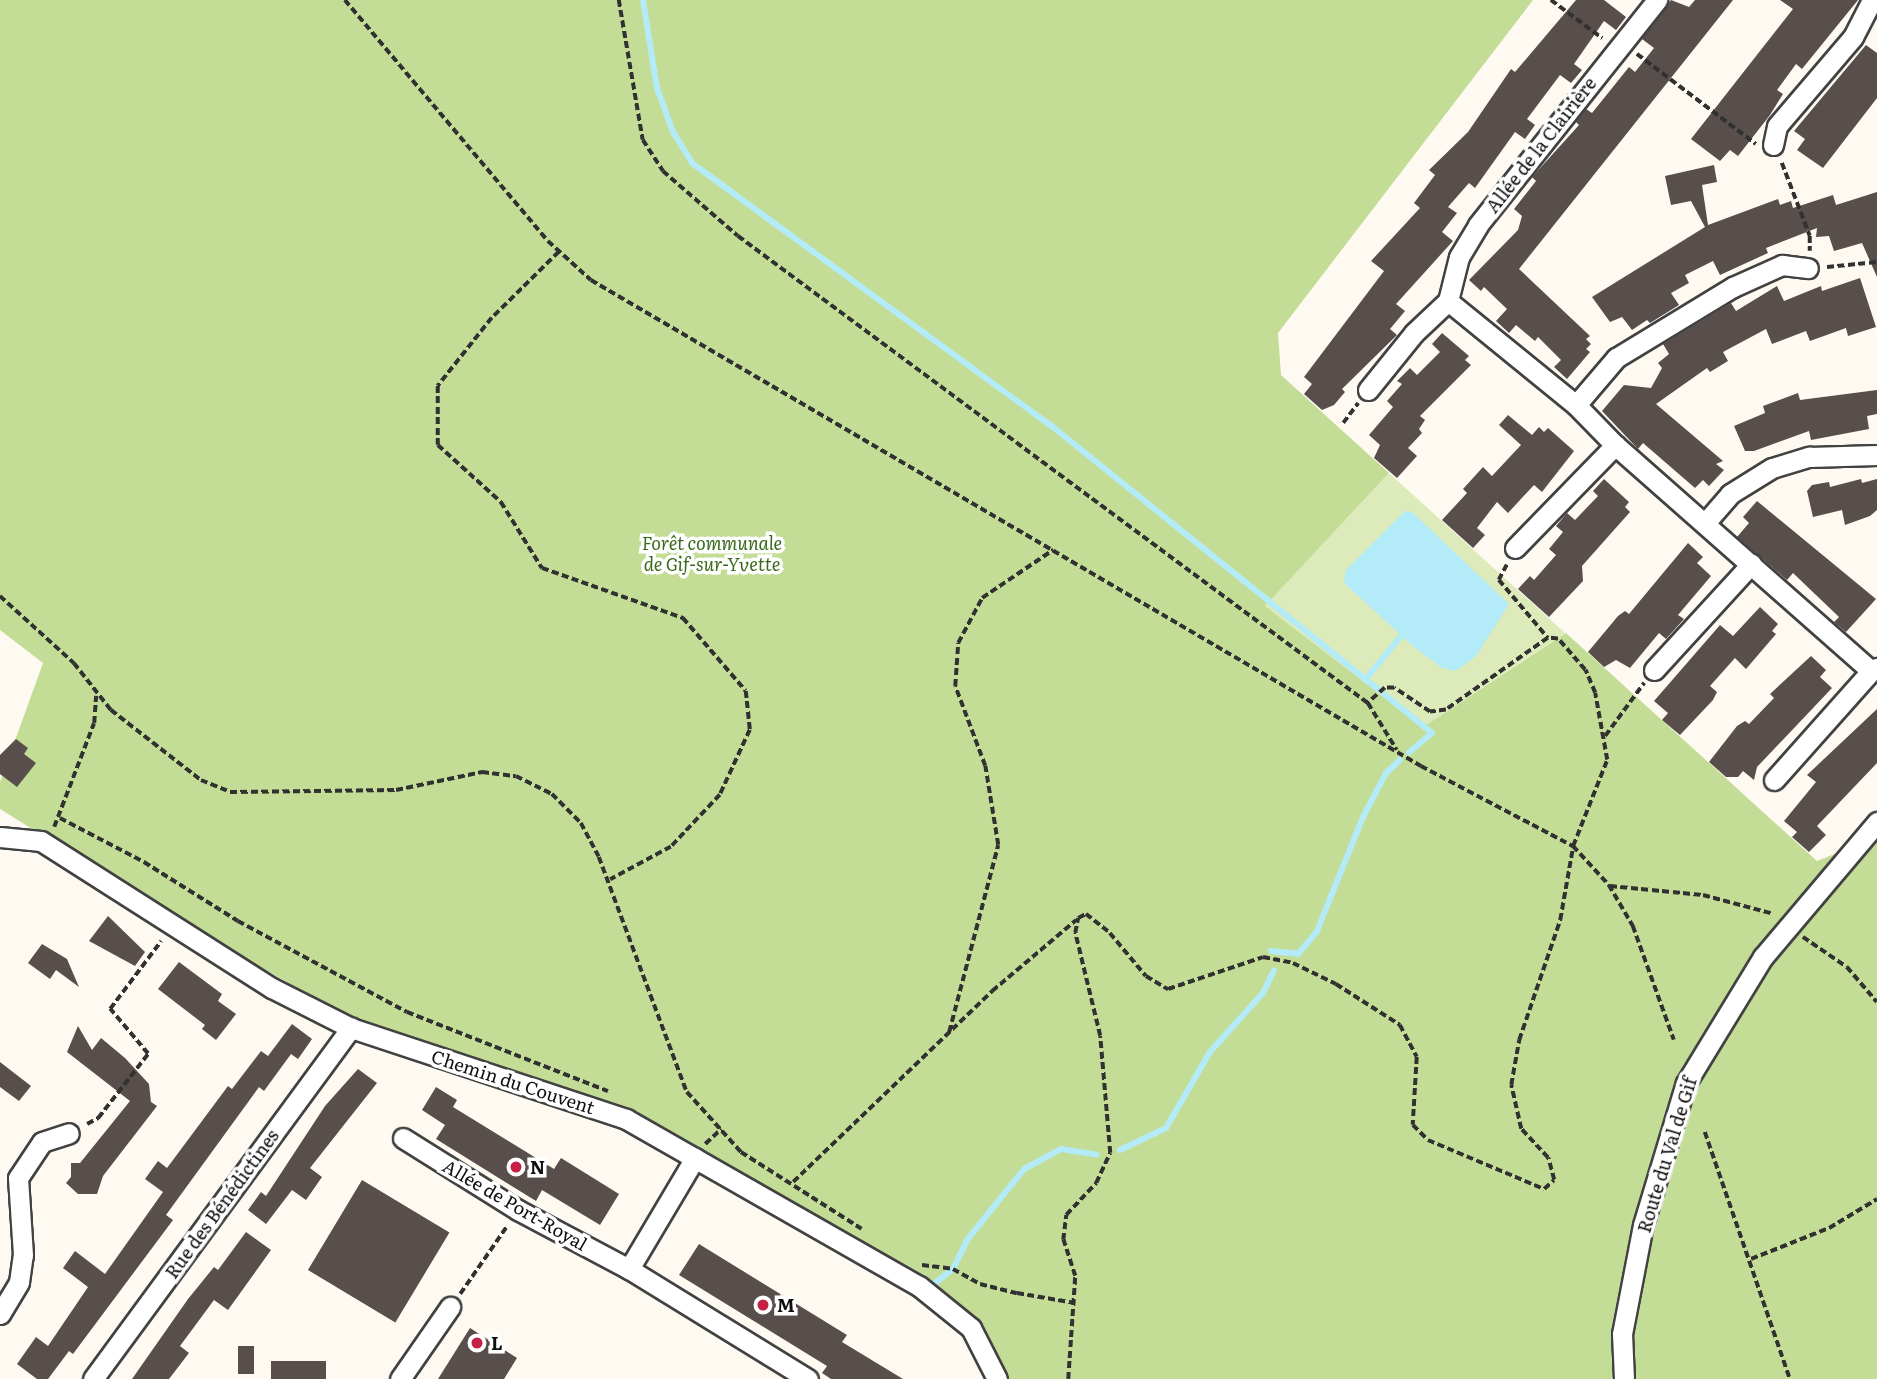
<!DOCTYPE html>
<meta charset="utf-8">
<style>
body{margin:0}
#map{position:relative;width:1877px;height:1379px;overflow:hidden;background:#fffaf1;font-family:Literata,serif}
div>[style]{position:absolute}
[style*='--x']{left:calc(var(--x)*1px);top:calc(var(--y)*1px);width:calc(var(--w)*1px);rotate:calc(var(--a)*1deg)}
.green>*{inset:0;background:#dcebb9}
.forest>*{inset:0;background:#c3dd97}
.water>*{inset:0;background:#b4ebf8}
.stream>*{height:6px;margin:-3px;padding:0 3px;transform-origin:3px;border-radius:3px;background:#b4ebf8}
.building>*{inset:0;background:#584e4b;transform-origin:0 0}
.path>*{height:3.5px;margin-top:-1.75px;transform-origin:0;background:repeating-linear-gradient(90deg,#313131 0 7px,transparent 0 10.5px)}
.roads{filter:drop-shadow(2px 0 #424242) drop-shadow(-2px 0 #424242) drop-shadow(0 2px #424242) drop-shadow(0 -2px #424242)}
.minor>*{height:19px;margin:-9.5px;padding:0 9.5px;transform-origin:9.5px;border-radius:9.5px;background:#fff}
.dots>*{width:19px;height:19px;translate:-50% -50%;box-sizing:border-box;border:4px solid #fff;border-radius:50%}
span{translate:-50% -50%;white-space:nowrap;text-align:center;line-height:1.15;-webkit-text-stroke:7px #fff;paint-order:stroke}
.street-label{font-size:18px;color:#0f0f0f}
.park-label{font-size:18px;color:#3a6a1c;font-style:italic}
.poi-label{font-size:18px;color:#0f0f0f;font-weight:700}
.left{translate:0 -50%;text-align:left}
</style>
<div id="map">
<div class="green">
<div style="clip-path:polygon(1389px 473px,1565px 633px,1423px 727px,1265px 606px)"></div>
</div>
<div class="forest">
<div style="clip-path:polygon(0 0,1533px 0,1278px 333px,1281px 375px,1389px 473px,1265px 606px,1423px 727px,1566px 633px,1817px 861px,1877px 837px,1877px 1379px,1006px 1379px,979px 1321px,922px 1276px,616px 1107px,354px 1020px,185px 924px,0 809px,0 782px,43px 663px,0 630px)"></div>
</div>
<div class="water">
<div style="clip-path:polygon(1405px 511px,1412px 512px,1509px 604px,1476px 656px,1456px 671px,1442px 668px,1414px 647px,1344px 583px,1346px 570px)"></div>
</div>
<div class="stream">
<div style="--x:643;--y:0;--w:89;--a:81"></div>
<div style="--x:657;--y:88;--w:47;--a:70"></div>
<div style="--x:673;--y:132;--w:36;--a:58"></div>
<div style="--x:692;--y:163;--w:447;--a:36.2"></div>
<div style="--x:1053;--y:427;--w:417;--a:38.9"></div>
<div style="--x:1365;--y:680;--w:65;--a:-50.6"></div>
<div style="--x:1384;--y:694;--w:62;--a:39.1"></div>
<div style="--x:1432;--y:733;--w:30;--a:140"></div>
<div style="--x:1271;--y:951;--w:27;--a:6"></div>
<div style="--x:1298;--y:954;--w:30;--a:-50"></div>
<div style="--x:1317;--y:931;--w:123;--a:-68"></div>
<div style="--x:1363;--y:817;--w:50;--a:-62.4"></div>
<div style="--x:1386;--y:773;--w:19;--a:-43"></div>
<div style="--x:1120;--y:1150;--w:51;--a:-25.6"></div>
<div style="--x:1166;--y:1128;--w:88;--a:-59.9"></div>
<div style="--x:1210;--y:1052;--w:79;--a:-48.1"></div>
<div style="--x:1263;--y:993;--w:25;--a:-64"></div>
<div style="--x:936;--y:1282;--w:21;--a:-37"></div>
<div style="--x:953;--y:1269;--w:32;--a:-64"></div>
<div style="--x:967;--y:1240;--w:91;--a:-51.2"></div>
<div style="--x:1024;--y:1169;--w:42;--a:-28.4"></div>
<div style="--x:1061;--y:1149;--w:36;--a:9"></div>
</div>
<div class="building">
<div style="clip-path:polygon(1576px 0,1604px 0,1626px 17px,1616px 30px,1604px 21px,1574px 64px,1582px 70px,1571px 83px,1560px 75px,1527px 119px,1535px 125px,1525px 139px,1515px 132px,1475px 188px,1469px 183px,1448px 207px,1457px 213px,1442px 232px,1453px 241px,1396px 304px,1405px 311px,1390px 329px,1397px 335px,1342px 389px,1345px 392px,1334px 405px,1322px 410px,1304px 394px,1312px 384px,1304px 377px,1384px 271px,1371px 261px,1420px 208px,1414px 203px,1435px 175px,1429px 170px,1468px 132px,1511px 69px,1515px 72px)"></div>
<div style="clip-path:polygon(1671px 0,1689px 7px,1695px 0,1733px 0,1519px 269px,1590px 336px,1586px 339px,1591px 344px,1586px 349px,1590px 352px,1567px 379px,1554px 367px,1561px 360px,1538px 337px,1535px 341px,1516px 325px,1509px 333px,1496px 321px,1507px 309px,1484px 287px,1481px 291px,1469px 280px,1518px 230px,1522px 216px,1514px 209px,1536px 181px,1532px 177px,1579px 125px,1576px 122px,1586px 109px,1592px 113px,1629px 67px,1635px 72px,1654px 48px,1642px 39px)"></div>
<div style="clip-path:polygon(1780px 0,1858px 0,1802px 69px,1796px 64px,1777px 90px,1783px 94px,1770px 115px,1738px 156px,1730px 150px,1720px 161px,1691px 139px,1793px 9px)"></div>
<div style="clip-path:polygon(1866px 45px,1877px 53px,1877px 98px,1823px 168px,1797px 150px,1805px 139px,1794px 131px)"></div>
<div style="clip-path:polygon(1714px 165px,1717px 182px,1702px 185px,1708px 225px,1778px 199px,1780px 205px,1791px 201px,1793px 208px,1833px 195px,1836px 205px,1877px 192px,1877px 277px,1862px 243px,1834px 251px,1829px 236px,1816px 237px,1817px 228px,1766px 248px,1768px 253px,1720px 275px,1713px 261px,1685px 275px,1689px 283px,1671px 293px,1679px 305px,1650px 323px,1647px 320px,1632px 330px,1622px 317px,1610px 322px,1592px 297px,1705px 227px,1691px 201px,1671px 205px,1665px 176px)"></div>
<div style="clip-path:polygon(1860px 278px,1876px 327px,1848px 336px,1846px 328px,1810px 341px,1806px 331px,1772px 344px,1766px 329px,1723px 352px,1728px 361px,1710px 372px,1707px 368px,1656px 404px,1723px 461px,1716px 464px,1724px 470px,1709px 486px,1703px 480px,1695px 488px,1643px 443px,1638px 449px,1602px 411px,1624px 385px,1651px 388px,1662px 368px,1658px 363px,1669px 354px,1663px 344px,1731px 303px,1736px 311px,1777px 286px,1784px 301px,1821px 286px,1822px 291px)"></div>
<div style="clip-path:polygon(1442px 333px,1469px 356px,1465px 360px,1471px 365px,1420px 416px,1425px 420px,1419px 429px,1422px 433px,1408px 448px,1417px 456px,1397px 478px,1374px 458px,1380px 445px,1369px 435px,1393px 407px,1387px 401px,1402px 384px,1397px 381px,1410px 368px,1417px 375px,1440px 352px,1432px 344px)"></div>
<div style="clip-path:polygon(1877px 390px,1877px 414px,1867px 416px,1869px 429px,1811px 440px,1809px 431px,1754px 451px,1745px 451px,1734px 426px,1765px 413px,1763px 406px,1798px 393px,1800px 400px)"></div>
<div style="clip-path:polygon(1508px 415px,1532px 435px,1539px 427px,1544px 432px,1548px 428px,1574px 451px,1542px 492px,1534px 485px,1508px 513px,1497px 502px,1477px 528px,1485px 535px,1473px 548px,1442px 520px,1467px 493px,1463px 489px,1483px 467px,1492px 476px,1521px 445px,1499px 425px)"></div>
<div style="clip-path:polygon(1604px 479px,1629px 502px,1625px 507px,1630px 512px,1582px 566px,1583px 581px,1549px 617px,1518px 589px,1530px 576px,1534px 580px,1556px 555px,1549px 549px,1563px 532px,1556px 526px,1567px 513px,1575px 520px,1598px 496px,1593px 491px)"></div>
<div style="clip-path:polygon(1861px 479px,1862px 483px,1877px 479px,1877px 510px,1870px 516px,1845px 525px,1842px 510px,1813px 517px,1807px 491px,1812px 485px,1829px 482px,1830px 487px)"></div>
<div style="clip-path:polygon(1757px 501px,1876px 599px,1846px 632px,1834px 622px,1839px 617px,1793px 573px,1787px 580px,1737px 537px,1749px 523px,1743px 517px)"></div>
<div style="clip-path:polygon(1688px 543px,1703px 557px,1697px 563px,1711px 576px,1678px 615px,1684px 619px,1666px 639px,1659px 633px,1630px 668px,1616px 660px,1604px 667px,1588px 652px,1618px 616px,1625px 611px,1629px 614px)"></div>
<div style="clip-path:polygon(1760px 607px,1778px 624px,1772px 631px,1776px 634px,1746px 669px,1735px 658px,1710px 686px,1717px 692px,1713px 700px,1680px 735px,1662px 720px,1668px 713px,1654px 701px,1720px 625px,1733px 636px)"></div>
<div style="clip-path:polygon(1811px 656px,1826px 670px,1820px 677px,1832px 688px,1757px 767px,1754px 780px,1743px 771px,1738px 777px,1726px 777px,1709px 762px,1737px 726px,1745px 721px,1749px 724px,1774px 698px,1770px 694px)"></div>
<div style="clip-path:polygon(1877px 709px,1877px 763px,1817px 826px,1826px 835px,1809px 852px,1792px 837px,1797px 832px,1784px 821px,1816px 782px,1807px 775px)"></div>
<div style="clip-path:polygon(16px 739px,28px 748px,24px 754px,36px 763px,17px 787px,0 774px,0 755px)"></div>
<div style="clip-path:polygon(108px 916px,145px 952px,135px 966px,89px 941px)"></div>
<div style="clip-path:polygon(42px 944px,67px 959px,79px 987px,56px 970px,50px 979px,28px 963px)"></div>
<div style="clip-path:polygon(179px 962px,222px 994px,218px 1001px,236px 1014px,216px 1040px,202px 1029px,205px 1025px,158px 989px)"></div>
<div style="clip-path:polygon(292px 1024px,312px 1039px,298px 1059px,291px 1054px,264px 1091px,259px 1087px,166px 1215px,173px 1220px,73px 1354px,69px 1351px,48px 1379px,37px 1379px,17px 1364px,36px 1337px,48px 1346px,88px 1287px,63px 1268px,75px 1251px,105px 1274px,163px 1192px,145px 1179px,158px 1161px,167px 1168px,228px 1086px,232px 1089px,261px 1051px,268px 1056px)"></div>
<div style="clip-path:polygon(78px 1026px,92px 1050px,101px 1038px,125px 1058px,149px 1084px,151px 1102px,157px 1106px,103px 1176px,97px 1194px,78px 1194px,66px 1183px,71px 1177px,71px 1163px,80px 1163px,130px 1101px,67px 1052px)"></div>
<div style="clip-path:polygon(0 1062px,31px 1086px,19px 1101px,0 1087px)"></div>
<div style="clip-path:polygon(358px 1069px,377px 1083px,310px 1168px,322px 1177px,306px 1200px,292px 1190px,266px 1224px,248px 1210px,261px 1192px,266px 1196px,325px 1106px)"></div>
<div style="clip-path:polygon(436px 1087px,457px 1100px,453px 1107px,554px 1169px,561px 1158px,619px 1194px,600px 1225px,542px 1190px,536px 1201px,436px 1139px,445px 1125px,422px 1110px)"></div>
<div style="left:362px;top:1180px;width:102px;height:105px;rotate:31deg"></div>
<div style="clip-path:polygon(246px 1232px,271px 1250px,228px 1310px,214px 1300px,180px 1346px,189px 1353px,169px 1379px,132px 1379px,188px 1299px,214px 1267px,218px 1270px)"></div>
<div style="clip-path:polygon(699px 1244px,847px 1335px,842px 1342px,903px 1379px,831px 1379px,822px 1373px,827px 1366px,679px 1275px)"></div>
<div style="clip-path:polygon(470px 1328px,517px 1358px,504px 1379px,438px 1379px)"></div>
<div style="left:238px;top:1346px;width:16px;height:28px"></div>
<div style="left:326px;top:1361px;width:18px;height:55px;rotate:90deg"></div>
</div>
<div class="path">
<div style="--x:345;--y:0;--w:315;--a:49.9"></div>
<div style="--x:548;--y:241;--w:58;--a:42.2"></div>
<div style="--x:591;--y:280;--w:962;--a:30.35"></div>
<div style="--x:1421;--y:766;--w:172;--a:27.8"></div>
<div style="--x:1573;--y:846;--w:53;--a:47.3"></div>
<div style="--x:1609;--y:885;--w:48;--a:59.7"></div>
<div style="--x:1633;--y:926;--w:121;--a:70.2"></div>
<div style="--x:619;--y:0;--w:142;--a:80.3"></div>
<div style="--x:643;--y:140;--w:37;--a:57"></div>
<div style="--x:663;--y:171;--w:99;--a:40.9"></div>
<div style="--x:738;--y:236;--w:784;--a:36.55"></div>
<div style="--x:1368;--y:703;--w:55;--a:58.3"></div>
<div style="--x:1551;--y:0;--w:64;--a:36.7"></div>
<div style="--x:1637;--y:54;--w:149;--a:37.1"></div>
<div style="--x:1782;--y:163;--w:78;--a:69"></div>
<div style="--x:1810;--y:236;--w:15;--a:90"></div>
<div style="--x:559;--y:252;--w:94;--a:135.4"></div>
<div style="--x:492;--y:318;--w:87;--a:128.5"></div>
<div style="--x:438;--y:386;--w:59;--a:90"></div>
<div style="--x:438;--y:445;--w:85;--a:42.1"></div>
<div style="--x:501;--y:502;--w:78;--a:58.2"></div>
<div style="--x:542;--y:568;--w:150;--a:19.5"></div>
<div style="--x:683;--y:618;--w:96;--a:49.2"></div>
<div style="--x:746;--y:691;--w:39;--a:84"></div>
<div style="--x:750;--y:730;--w:72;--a:114.8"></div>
<div style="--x:720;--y:795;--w:71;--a:133.3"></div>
<div style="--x:671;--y:847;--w:69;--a:151.6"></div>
<div style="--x:1827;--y:267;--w:50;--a:-5.7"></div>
<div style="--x:1343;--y:423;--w:25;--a:-53"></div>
<div style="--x:1507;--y:565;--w:17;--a:118"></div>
<div style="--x:1499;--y:580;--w:76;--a:49.8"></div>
<div style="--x:0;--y:596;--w:100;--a:42.2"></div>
<div style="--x:74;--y:663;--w:60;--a:51.8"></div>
<div style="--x:111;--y:710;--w:114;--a:37.9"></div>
<div style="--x:201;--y:780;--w:31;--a:22"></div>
<div style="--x:230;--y:792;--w:166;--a:-0.7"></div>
<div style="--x:396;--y:790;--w:88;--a:-11.8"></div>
<div style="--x:482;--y:772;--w:34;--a:7"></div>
<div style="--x:516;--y:776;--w:40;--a:26.6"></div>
<div style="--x:552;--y:794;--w:41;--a:45"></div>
<div style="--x:581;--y:823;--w:38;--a:62"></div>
<div style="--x:599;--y:857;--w:251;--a:69.5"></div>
<div style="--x:687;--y:1092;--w:81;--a:48"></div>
<div style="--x:741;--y:1152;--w:143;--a:32.5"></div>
<div style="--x:1605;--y:736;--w:66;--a:-53.7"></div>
<div style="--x:60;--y:818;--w:95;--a:27.6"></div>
<div style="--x:144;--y:862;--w:111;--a:32.1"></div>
<div style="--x:238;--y:921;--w:192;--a:28.3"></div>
<div style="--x:407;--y:1012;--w:216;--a:21.5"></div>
<div style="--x:54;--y:827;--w:111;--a:-69"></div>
<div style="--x:94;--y:723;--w:27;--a:-86"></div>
<div style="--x:1610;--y:886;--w:93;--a:5.5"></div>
<div style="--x:1703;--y:895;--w:73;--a:15"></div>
<div style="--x:1803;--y:937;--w:53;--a:34.3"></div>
<div style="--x:1847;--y:967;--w:46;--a:49.4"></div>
<div style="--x:949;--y:1032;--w:193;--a:-75.3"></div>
<div style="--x:998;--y:845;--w:80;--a:-99.3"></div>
<div style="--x:985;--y:766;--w:85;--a:-110.6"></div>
<div style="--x:955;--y:686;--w:43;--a:-86"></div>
<div style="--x:958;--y:643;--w:51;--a:-61.9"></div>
<div style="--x:982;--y:598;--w:86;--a:-34.1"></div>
<div style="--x:87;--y:1124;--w:13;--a:-29"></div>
<div style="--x:98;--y:1118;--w:81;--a:-52"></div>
<div style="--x:148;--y:1054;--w:59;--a:-130.2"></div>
<div style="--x:110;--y:1009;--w:85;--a:-53.1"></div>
<div style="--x:1705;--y:1132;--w:261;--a:71"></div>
<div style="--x:705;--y:1144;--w:22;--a:-43"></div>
<div style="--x:793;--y:1182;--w:276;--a:-43.8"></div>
<div style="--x:992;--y:991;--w:110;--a:-40.2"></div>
<div style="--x:1751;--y:1259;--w:84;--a:-21.7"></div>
<div style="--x:1829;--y:1228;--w:56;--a:-31.1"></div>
<div style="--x:922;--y:1265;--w:31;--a:7"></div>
<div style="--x:953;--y:1269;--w:31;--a:29"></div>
<div style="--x:980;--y:1284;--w:38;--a:14"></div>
<div style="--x:1017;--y:1293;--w:59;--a:9.8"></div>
<div style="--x:460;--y:1294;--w:83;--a:-55.3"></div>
<div style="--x:1068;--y:1379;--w:103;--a:-86.1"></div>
<div style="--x:1075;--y:1276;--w:38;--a:-108"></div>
<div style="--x:1063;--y:1240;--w:25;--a:-83"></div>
<div style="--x:1066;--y:1215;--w:44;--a:-46.8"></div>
<div style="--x:1096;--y:1183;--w:33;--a:-65"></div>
<div style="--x:1110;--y:1153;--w:117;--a:-94.9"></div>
<div style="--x:1100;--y:1036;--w:106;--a:-103.6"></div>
<div style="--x:1075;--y:933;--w:15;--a:-79"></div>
<div style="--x:1078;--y:918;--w:9;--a:-27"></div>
<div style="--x:1086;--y:914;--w:31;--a:38"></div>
<div style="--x:1110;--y:933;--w:56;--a:50.1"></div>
<div style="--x:1146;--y:976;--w:26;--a:31"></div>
<div style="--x:1168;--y:989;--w:100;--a:-18.6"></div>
<div style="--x:1263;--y:957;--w:31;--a:11"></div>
<div style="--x:1293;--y:963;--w:48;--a:26"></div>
<div style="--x:1336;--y:984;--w:76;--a:32.6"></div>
<div style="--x:1400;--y:1025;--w:36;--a:62"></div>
<div style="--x:1417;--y:1057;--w:68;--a:93.4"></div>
<div style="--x:1413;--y:1125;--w:21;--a:45"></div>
<div style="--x:1428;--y:1140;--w:126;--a:22.9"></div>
<div style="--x:1544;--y:1189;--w:13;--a:-42"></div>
<div style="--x:1554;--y:1180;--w:23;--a:-105"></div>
<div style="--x:1548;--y:1158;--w:40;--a:-133"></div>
<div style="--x:1521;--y:1129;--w:45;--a:-102.8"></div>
<div style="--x:1511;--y:1085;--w:46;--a:-79.9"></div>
<div style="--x:1519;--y:1040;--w:127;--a:-71.1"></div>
<div style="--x:1560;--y:920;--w:75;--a:-80"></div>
<div style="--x:1573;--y:846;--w:92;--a:-68.4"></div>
<div style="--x:1607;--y:760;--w:68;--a:-100.2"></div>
<div style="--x:1595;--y:693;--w:25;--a:-113"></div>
<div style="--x:1585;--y:670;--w:41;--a:-131.1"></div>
<div style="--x:1558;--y:639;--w:10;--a:-174"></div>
<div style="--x:1548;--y:638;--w:125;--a:144.8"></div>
<div style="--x:1446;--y:710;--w:16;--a:173"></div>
<div style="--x:1430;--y:712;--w:43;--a:-146.3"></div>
<div style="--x:1394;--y:688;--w:9;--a:180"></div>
<div style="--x:1385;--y:688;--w:23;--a:139"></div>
</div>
<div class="roads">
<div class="minor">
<div style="--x:1773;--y:145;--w:19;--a:-78"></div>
<div style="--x:1777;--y:126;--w:117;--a:-49.5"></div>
<div style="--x:1853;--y:37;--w:42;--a:-62.8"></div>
<div style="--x:1448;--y:301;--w:165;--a:39.1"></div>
<div style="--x:1576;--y:405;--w:56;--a:45.7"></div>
<div style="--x:1615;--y:445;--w:341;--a:41.4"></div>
<div style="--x:1871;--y:671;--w:7;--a:-27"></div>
<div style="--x:1368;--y:390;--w:73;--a:-51.1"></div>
<div style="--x:1414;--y:333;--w:47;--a:-43.3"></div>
<div style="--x:1448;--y:301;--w:45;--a:-76"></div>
<div style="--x:1459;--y:257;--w:37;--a:-59"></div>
<div style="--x:1478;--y:225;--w:288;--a:-51.5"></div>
<div style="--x:1576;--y:405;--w:62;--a:-49.6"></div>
<div style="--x:1616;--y:358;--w:137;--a:-31.3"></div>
<div style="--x:1733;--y:287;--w:54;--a:-24.2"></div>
<div style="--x:1782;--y:265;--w:26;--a:7"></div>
<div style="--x:1706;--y:522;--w:37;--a:-49"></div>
<div style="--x:1730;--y:494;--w:49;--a:-31.8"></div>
<div style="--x:1772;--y:468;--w:39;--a:-17"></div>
<div style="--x:1809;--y:457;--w:68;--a:-1.7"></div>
<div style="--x:1515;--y:548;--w:144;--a:-45.8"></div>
<div style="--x:1654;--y:670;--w:144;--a:-47.5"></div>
<div style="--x:1774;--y:780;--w:146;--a:-48.3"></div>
<div style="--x:0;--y:837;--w:41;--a:5.6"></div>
<div style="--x:41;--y:841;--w:274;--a:32.5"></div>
<div style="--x:272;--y:988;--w:89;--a:26.9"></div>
<div style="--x:351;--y:1028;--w:290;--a:18.3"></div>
<div style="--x:626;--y:1119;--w:337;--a:29.7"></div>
<div style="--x:919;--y:1286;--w:67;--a:38.9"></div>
<div style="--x:971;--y:1328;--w:57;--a:63"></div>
<div style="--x:403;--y:1138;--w:136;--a:32.1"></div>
<div style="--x:518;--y:1210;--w:126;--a:28"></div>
<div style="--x:629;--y:1269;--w:210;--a:31.6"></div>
<div style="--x:629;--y:1269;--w:129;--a:-59.3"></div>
<div style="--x:0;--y:1314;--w:37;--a:-59"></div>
<div style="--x:19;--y:1282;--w:27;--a:-82"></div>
<div style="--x:23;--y:1255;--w:77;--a:-93.7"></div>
<div style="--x:18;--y:1178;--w:43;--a:-56.3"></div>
<div style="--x:42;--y:1142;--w:28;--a:-18"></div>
<div style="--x:93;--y:1379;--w:436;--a:-53.7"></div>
<div style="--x:400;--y:1379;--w:88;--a:-55.2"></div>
<div style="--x:1624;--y:1379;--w:45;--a:-92.5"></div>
<div style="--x:1622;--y:1334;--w:111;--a:-79.1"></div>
<div style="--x:1643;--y:1225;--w:148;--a:-73.2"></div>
<div style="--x:1686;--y:1083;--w:148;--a:-58.6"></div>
<div style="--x:1763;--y:957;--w:177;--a:-49.8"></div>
</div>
</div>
<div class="dots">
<div style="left:516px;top:1167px;background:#c52145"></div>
<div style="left:763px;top:1305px;background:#c52145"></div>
<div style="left:477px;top:1343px;background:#c52145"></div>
</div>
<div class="street-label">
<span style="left:1541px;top:145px;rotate:-52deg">Allée de la Clairière</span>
<span style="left:513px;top:1082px;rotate:18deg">Chemin du Couvent</span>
<span style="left:1667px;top:1155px;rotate:-73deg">Route du Val de Gif</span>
<span style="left:222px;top:1204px;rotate:-54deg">Rue des Bénédictines</span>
<span style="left:515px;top:1205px;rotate:30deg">Allée de Port-Royal</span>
</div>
<div class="park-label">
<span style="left:712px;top:554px">Forêt communale<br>de Gif-sur-Yvette</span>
</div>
<div class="poi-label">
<span class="left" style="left:530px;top:1167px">N</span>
<span class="left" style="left:777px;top:1305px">M</span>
<span class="left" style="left:491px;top:1343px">L</span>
</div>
</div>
